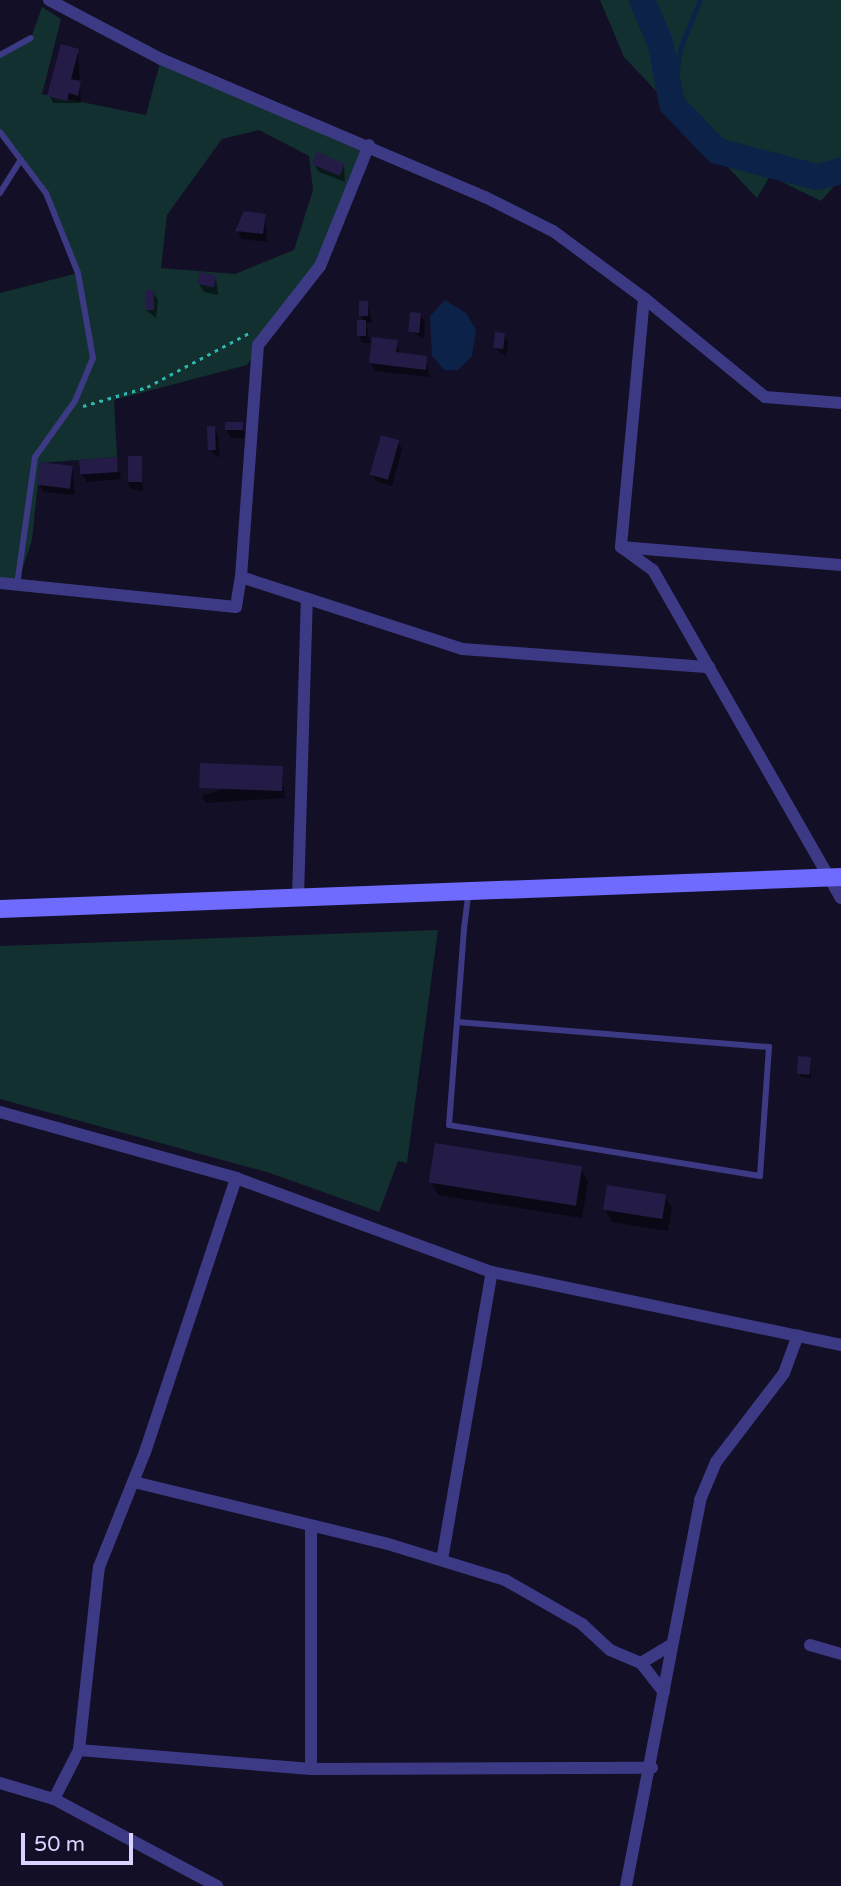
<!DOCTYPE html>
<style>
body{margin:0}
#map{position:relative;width:841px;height:1886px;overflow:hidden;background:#130f26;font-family:"Varela Round",sans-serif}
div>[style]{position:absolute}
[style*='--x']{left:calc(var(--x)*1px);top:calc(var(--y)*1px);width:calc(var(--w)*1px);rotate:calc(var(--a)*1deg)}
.green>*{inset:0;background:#12302f}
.water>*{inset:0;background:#0c2248}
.shadow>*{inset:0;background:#0007}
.stream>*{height:4.5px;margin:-2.25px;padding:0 2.25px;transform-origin:2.25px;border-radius:2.25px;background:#0c2248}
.river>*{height:26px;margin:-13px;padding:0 13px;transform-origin:13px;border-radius:13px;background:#0c2248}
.building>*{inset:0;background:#241b47;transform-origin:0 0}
.path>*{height:2.5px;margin-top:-1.25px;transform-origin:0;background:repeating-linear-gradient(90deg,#2fb8b0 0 3.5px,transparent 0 8.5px)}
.lane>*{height:6px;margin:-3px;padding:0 3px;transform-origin:3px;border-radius:3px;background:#3d3a85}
.street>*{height:12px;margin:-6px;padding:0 6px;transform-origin:6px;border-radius:6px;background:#3d3a85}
.secondary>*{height:18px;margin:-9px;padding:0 9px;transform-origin:9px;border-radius:9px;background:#6f6bff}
span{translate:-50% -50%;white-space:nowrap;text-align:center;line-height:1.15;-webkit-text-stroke:6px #130f26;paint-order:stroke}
.scale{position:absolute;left:21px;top:1833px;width:112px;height:32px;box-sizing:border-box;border:4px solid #d9d4ff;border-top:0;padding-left:9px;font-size:21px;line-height:24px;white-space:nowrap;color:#d9d4ff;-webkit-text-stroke:5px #130f26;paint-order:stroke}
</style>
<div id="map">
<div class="green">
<div style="clip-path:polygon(600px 0,841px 0,841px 178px,821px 201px,770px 176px,757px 198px,624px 57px)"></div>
<div style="clip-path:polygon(evenodd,42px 7px,61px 19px,42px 94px,146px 115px,161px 59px,367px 144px,320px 266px,247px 365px,114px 400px,117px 457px,40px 463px,32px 540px,17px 585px,0 583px,0 293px,78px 273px,46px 193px,0 132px,0 55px,31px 38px,42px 7px,259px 130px,309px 156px,313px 190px,294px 250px,235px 274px,161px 268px,167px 215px,222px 139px,259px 130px)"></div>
<div style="clip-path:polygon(438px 930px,407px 1163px,398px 1161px,379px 1212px,270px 1173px,0 1099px,0 946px)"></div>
</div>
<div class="water">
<div style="clip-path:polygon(445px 300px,466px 313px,476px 330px,472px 356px,458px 370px,444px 370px,432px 356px,430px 316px)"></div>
</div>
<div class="shadow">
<div style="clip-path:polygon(78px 51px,81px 103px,53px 103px,49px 95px)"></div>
<div style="clip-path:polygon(314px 164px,344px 165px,345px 182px,319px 172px)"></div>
<div style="clip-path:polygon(265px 215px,267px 242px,241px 239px,237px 226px)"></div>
<div style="clip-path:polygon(216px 277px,218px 295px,204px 292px,199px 284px)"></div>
<div style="clip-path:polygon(153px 292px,158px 300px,156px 318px,146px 310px)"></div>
<div style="clip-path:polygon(367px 303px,372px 323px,366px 323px,370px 343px,363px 343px,358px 335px)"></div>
<div style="clip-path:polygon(420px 314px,425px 322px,424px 339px,411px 331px)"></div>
<div style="clip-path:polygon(504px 335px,508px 343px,506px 356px,494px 348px)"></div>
<div style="clip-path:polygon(396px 342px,400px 354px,426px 357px,429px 377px,375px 371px,371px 363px)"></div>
<div style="clip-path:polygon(242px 424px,246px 438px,231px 438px,226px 430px)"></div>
<div style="clip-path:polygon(214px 428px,218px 436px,220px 458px,210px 450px)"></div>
<div style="clip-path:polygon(398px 441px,402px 449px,392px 486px,377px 482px,372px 474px)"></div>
<div style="clip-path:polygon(141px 457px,143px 491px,131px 489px,127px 482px)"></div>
<div style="clip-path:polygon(116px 459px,121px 479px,87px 482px,82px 474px)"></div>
<div style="clip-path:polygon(72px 467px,75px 495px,44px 492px,39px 484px)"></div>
<div style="clip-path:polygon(282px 768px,285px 798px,206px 803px,202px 796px)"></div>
<div style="clip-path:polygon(810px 1058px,811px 1078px,801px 1077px,799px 1074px)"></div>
<div style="clip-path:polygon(581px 1169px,588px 1181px,582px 1218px,438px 1195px,431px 1182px)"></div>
<div style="clip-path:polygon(665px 1196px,672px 1208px,668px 1231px,612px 1222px,605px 1210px)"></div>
</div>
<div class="stream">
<div style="--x:672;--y:104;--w:56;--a:-81.7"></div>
<div style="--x:680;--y:49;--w:53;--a:-67.8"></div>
</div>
<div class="river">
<div style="--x:642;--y:0;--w:46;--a:66.8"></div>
<div style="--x:660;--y:42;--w:63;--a:79"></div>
<div style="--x:672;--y:104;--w:65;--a:46.2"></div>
<div style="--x:717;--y:151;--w:103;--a:14.6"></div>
<div style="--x:817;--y:177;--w:25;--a:-14"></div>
</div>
<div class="building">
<div style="clip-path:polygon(61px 44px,79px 49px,71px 79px,81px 81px,78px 96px,69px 93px,67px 101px,47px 96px)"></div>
<div style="left:317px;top:152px;width:30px;height:13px;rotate:23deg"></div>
<div style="clip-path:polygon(244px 211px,266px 214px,263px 234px,235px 231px)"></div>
<div style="left:200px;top:272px;width:17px;height:12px;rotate:13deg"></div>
<div style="left:146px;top:290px;width:8px;height:20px"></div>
<div style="left:359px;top:301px;width:9px;height:15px"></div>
<div style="left:410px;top:312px;width:11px;height:20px;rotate:5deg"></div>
<div style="left:357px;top:320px;width:9px;height:16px"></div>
<div style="left:495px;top:332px;width:10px;height:16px;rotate:6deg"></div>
<div style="clip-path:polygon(372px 337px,398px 340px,396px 352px,427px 356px,426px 370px,369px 363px)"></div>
<div style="left:225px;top:422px;width:18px;height:8px"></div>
<div style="left:215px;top:426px;width:24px;height:8px;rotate:88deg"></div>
<div style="left:381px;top:435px;width:19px;height:41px;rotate:16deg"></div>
<div style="left:128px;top:456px;width:14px;height:26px"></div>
<div style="left:117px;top:457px;width:15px;height:38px;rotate:86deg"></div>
<div style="left:40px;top:462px;width:33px;height:23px;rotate:7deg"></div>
<div style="left:283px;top:766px;width:25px;height:83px;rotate:92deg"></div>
<div style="left:798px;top:1056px;width:13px;height:18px;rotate:4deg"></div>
<div style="left:435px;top:1143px;width:149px;height:40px;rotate:9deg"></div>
<div style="left:607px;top:1185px;width:60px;height:25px;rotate:9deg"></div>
</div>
<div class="path">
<div style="--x:83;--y:406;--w:67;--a:-16.5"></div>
<div style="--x:147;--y:387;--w:118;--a:-27.9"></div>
</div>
<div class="lane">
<div style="--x:0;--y:55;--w:35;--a:-29"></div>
<div style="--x:0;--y:132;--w:35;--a:53"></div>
<div style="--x:0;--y:193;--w:39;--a:-58"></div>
<div style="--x:21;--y:160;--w:41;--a:52.9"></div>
<div style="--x:46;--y:193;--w:86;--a:68.2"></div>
<div style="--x:78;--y:273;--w:86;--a:80"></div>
<div style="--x:93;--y:358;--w:47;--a:112.7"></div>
<div style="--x:75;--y:401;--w:69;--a:125.5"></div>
<div style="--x:35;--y:457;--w:129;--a:98"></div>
<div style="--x:457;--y:1022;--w:313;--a:4.6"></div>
<div style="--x:769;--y:1047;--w:129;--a:94"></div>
<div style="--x:760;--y:1176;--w:315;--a:-170.7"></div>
<div style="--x:449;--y:1125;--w:103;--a:-85.6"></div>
<div style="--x:457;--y:1022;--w:93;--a:-85.7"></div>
<div style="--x:464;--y:929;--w:34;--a:-83"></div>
</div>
<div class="street">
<div style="--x:49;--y:0;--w:127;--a:27.8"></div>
<div style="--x:161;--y:59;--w:352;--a:23.1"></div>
<div style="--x:485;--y:197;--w:76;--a:26.6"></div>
<div style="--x:553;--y:231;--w:113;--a:36.4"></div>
<div style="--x:369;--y:145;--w:131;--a:112"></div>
<div style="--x:320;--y:266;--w:100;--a:128.1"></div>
<div style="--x:258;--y:345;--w:233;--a:94.2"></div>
<div style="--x:241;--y:577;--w:232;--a:18"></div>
<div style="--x:462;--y:649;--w:248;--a:4.2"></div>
<div style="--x:841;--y:403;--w:76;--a:-175.5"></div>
<div style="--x:765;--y:397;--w:156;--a:-140.7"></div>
<div style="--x:644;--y:298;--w:250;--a:95.3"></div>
<div style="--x:621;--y:547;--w:39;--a:36"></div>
<div style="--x:653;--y:570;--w:378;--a:60.2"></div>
<div style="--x:621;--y:547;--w:221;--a:4.7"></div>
<div style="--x:0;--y:583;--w:237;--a:5.8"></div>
<div style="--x:236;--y:607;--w:30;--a:-81"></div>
<div style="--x:298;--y:897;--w:296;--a:-88.3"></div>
<div style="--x:0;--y:1112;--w:245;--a:15.6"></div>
<div style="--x:236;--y:1178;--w:273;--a:20.2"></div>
<div style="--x:492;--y:1272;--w:357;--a:11.8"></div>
<div style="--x:134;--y:1482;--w:261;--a:13.7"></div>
<div style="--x:388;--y:1544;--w:122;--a:17.1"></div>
<div style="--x:505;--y:1580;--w:89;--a:29.7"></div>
<div style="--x:582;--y:1624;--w:38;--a:43"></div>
<div style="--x:610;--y:1650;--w:34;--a:23"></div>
<div style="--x:641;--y:1663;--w:37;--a:52"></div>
<div style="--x:311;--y:1529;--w:240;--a:90"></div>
<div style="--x:442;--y:1560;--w:292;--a:-80.2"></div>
<div style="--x:810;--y:1645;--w:32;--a:16"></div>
<div style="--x:641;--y:1663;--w:35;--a:-31"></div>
<div style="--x:79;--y:1750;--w:233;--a:4.7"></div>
<div style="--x:311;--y:1769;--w:341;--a:-0.2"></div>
<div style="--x:0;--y:1783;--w:56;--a:16.5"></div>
<div style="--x:54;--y:1799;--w:185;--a:28.1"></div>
<div style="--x:54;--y:1799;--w:55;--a:-63"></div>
<div style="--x:79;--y:1750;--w:184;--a:-83.8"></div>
<div style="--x:99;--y:1567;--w:124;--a:-68.2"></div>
<div style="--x:145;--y:1452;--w:289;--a:-71.6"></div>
<div style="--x:626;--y:1886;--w:393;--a:-79.1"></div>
<div style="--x:700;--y:1500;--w:41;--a:-67.2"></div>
<div style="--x:716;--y:1462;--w:112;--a:-52.6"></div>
<div style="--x:784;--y:1373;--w:40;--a:-69.8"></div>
</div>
<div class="secondary">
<div style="--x:0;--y:909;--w:842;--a:-2.18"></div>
</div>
<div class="scale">50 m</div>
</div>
